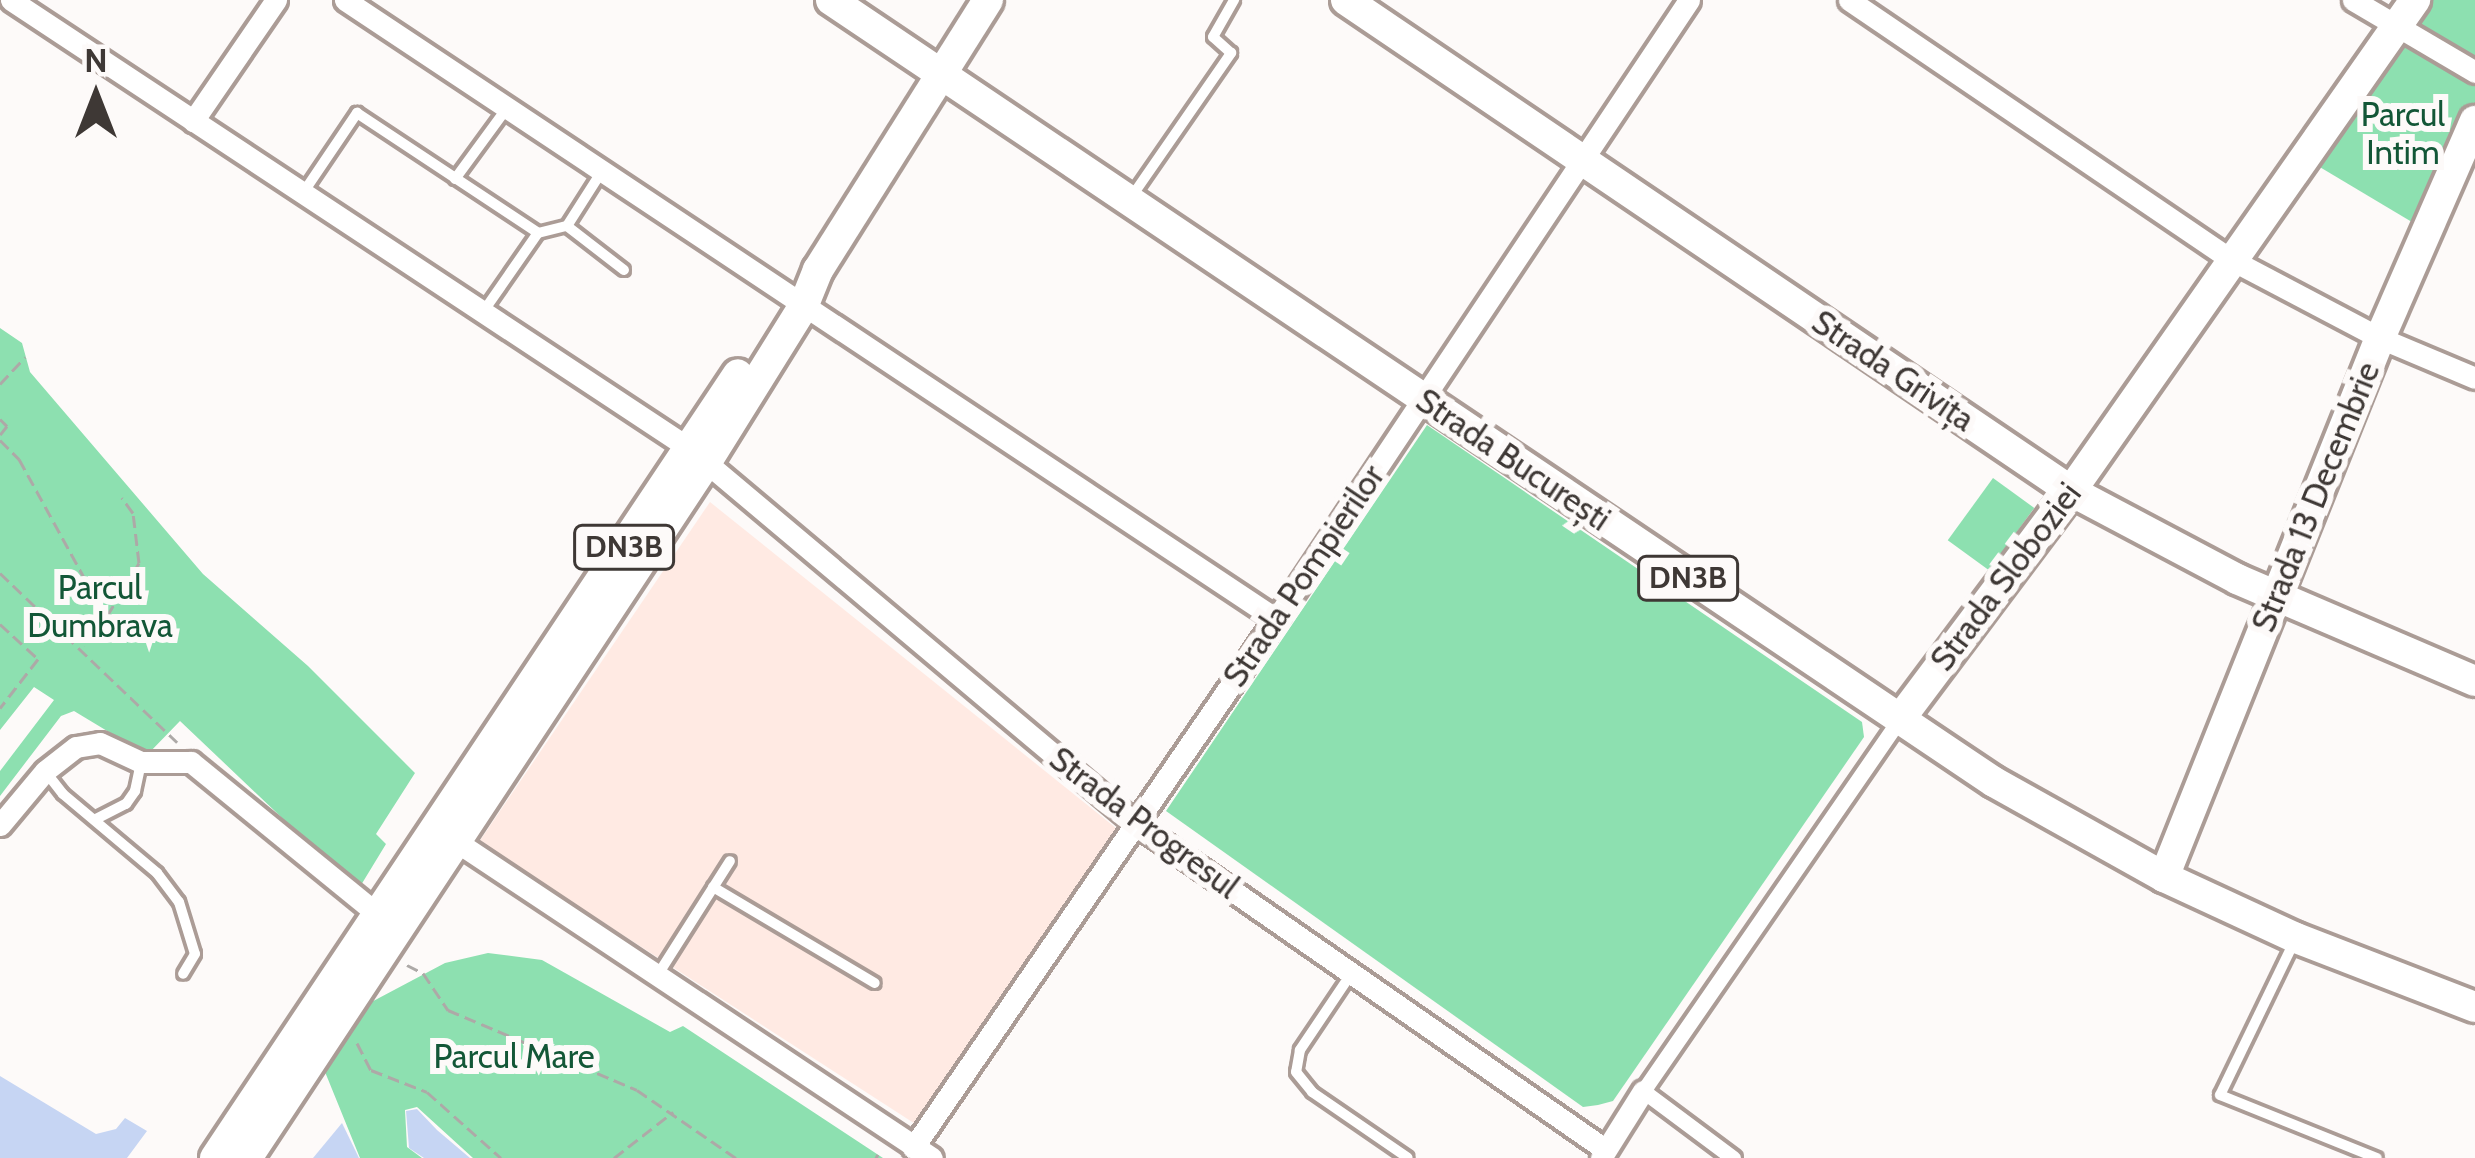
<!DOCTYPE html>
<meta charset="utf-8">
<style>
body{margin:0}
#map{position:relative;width:2475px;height:1158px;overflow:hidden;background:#fdfaf9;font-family:Cabin,sans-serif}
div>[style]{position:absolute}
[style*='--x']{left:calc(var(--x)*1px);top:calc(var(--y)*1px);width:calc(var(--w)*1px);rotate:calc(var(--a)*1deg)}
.built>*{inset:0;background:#ffeae3}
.green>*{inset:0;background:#8de0b0;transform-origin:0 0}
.water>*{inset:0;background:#c6d5f3}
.path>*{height:3px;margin-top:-1.5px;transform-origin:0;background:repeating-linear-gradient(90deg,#ada9a7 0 12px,transparent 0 18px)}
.roads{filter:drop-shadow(3px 0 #ab9c96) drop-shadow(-3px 0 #ab9c96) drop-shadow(0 3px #ab9c96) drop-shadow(0 -3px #ab9c96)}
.service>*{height:10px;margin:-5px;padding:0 5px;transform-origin:5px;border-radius:5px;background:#fff}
.pedestrian>*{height:15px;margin:-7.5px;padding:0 7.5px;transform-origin:7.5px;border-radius:7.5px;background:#fff}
.minor>*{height:21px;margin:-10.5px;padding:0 10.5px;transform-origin:10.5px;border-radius:10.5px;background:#fff}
.primary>*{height:30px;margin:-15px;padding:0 15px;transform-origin:15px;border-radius:15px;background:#fff}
span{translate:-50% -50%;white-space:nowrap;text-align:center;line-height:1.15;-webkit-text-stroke:12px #fdfaf9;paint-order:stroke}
.shield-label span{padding:3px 9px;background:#fdfaf9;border:3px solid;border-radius:9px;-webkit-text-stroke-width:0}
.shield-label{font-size:30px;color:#3e3835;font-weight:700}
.park-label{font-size:33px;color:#135737}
.street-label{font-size:33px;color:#3e3835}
.north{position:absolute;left:36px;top:36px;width:120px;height:120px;-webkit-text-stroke:9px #fdfaf9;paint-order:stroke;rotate:0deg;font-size:33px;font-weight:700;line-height:48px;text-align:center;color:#3e3835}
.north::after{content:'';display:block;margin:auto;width:42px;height:54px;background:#3e3835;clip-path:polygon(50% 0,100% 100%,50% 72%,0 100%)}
</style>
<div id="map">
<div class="built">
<div style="clip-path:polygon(710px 502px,1116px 828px,920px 1127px,479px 842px)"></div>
</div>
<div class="green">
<div style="clip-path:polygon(2420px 0,2475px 0,2475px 72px,2400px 27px)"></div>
<div style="clip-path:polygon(2396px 32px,2475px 77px,2475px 127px,2432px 234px,2308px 160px)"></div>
<div style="clip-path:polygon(0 328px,22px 343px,30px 372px,203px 574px,308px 666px,415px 773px,376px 834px,386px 844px,358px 890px,180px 721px,147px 755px,74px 711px,61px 716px,0 796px,0 771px,54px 700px,34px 687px,0 730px)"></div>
<div style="clip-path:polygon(1427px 425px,1862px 722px,1864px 737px,1613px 1101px,1598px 1105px,1583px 1107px,1166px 811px)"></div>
<div style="left:1993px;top:478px;width:51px;height:77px;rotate:36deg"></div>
<div style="clip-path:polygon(488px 953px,542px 960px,670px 1032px,683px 1026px,883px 1158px,473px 1158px,417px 1107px,405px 1110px,407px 1147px,422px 1158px,360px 1158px,323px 1067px,362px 1007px,445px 963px)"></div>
</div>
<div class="water">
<div style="clip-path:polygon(0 1076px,96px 1134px,116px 1129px,125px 1118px,147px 1131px,127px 1158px,0 1158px)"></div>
<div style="clip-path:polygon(417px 1109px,437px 1130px,470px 1158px,424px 1158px,409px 1148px,406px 1111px)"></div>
<div style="clip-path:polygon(342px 1123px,359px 1158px,313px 1158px)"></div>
</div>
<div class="path">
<div style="--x:0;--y:384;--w:37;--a:-47"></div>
<div style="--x:0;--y:419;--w:10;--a:45"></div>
<div style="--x:7;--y:426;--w:11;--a:128"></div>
<div style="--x:0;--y:440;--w:27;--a:45"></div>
<div style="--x:19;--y:459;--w:180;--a:61.2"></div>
<div style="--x:106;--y:617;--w:36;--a:129"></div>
<div style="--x:0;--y:573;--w:245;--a:43.7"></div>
<div style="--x:107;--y:616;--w:62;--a:-58.9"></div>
<div style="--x:139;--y:563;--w:50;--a:-96.8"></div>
<div style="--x:133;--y:513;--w:19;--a:-126"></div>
<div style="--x:0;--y:624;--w:52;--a:42.6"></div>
<div style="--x:38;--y:659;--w:62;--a:127.8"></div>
<div style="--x:407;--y:965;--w:18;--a:27"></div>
<div style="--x:423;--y:973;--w:45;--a:56"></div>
<div style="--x:448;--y:1010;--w:205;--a:22.9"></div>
<div style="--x:637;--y:1090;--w:120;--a:34.5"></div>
<div style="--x:357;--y:1043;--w:30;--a:63"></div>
<div style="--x:371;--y:1070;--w:60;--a:21.4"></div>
<div style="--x:427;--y:1092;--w:99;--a:41.7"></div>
<div style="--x:614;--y:1158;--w:75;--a:-37.9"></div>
<div style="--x:876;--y:1158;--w:4;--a:-63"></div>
</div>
<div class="roads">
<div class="service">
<div style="--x:455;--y:179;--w:88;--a:-53.8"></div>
<div style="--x:303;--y:193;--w:97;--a:-56"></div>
<div style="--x:357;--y:113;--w:217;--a:33.5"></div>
<div style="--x:1130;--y:199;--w:178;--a:-55.3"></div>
<div style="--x:1231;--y:53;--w:24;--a:-138"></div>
<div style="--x:1213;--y:37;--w:43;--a:-60.4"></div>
<div style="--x:567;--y:226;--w:72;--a:37.7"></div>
<div style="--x:483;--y:312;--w:96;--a:-55.2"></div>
<div style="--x:538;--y:233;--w:30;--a:-14"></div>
<div style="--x:567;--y:226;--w:65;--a:-57.5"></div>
<div style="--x:45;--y:771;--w:29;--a:52"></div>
<div style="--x:63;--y:794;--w:123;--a:40"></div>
<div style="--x:157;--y:873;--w:36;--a:53"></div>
<div style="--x:179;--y:902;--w:54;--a:72.9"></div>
<div style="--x:195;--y:954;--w:23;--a:121"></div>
<div style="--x:96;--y:819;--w:34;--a:-27"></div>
<div style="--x:126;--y:804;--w:16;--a:-55"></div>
<div style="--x:135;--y:791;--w:30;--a:-78"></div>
<div style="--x:713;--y:887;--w:188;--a:30.7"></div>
<div style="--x:2295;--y:940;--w:172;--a:115.8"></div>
<div style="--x:2220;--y:1095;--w:169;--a:21.9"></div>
<div style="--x:1351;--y:974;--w:92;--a:123.9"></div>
<div style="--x:1300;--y:1050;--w:22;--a:100"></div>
<div style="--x:1296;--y:1072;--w:26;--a:51"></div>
<div style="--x:1312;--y:1092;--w:116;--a:34.5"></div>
<div style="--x:657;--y:976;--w:136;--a:-57.6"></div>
</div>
<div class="pedestrian">
<div style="--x:1733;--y:1158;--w:112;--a:-143.3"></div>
<div style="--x:1643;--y:1091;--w:452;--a:-55.4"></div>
</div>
<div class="minor">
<div style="--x:11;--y:0;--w:813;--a:33.46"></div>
<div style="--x:689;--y:448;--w:583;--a:40.06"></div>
<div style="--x:1135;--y:823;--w:573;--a:34.77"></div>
<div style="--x:345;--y:0;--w:1118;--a:33.62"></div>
<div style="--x:1849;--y:0;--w:463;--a:34.2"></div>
<div style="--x:2232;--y:260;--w:167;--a:27.8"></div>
<div style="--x:2380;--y:338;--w:103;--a:22.8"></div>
<div style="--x:2353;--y:0;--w:142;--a:30.5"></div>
<div style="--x:193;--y:121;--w:147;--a:-55.6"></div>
<div style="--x:0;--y:825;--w:70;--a:-50.2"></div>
<div style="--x:45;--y:771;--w:39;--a:-38"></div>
<div style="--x:76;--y:747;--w:24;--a:-9"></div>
<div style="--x:100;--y:743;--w:45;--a:24.9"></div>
<div style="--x:141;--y:762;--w:50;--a:0"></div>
<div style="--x:191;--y:762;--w:250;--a:39.2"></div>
<div style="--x:448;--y:836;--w:581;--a:33.64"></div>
<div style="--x:913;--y:1148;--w:642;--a:-55.54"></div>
<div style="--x:1276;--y:619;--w:744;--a:-56.29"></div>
<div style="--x:1601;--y:1158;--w:79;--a:-57.9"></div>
</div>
<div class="primary">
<div style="--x:831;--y:0;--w:1401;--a:33.92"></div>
<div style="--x:1994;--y:782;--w:195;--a:29.2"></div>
<div style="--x:2164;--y:877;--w:145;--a:24.8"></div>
<div style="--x:2296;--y:938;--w:192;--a:21.1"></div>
<div style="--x:1346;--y:0;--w:876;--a:34.11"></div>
<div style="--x:2071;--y:491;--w:188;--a:27.9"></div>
<div style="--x:2237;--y:579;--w:259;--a:23.2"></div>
<div style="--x:1900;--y:719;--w:285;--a:-53.1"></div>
<div style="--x:2071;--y:491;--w:600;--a:-54.98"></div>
<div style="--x:2164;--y:877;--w:581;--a:-68.16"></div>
<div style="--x:2380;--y:338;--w:237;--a:-66.4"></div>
<div style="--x:215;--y:1158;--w:942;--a:-56.29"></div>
<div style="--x:247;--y:1158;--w:833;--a:-56.56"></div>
<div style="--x:706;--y:463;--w:184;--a:-58.1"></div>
<div style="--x:803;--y:307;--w:40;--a:-68"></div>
<div style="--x:818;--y:270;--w:319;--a:-57.8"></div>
</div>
</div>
<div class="shield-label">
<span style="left:624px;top:547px">DN3B</span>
<span style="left:1688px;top:578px">DN3B</span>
</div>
<div class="park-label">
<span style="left:2403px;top:134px">Parcul<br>Intim</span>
<span style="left:100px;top:607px">Parcul<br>Dumbrava</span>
<span style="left:514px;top:1057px">Parcul Mare</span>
</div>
<div class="street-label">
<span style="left:1893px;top:371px;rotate:34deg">Strada Grivița</span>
<span style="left:1513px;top:460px;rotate:34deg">Strada București</span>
<span style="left:2316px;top:497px;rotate:-68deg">Strada 13 Decembrie</span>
<span style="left:1304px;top:576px;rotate:-56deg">Strada Pompierilor</span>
<span style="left:2006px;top:577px;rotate:-53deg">Strada Sloboziei</span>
<span style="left:1144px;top:823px;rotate:37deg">Strada Progresul</span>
</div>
<div class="north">N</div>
</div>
